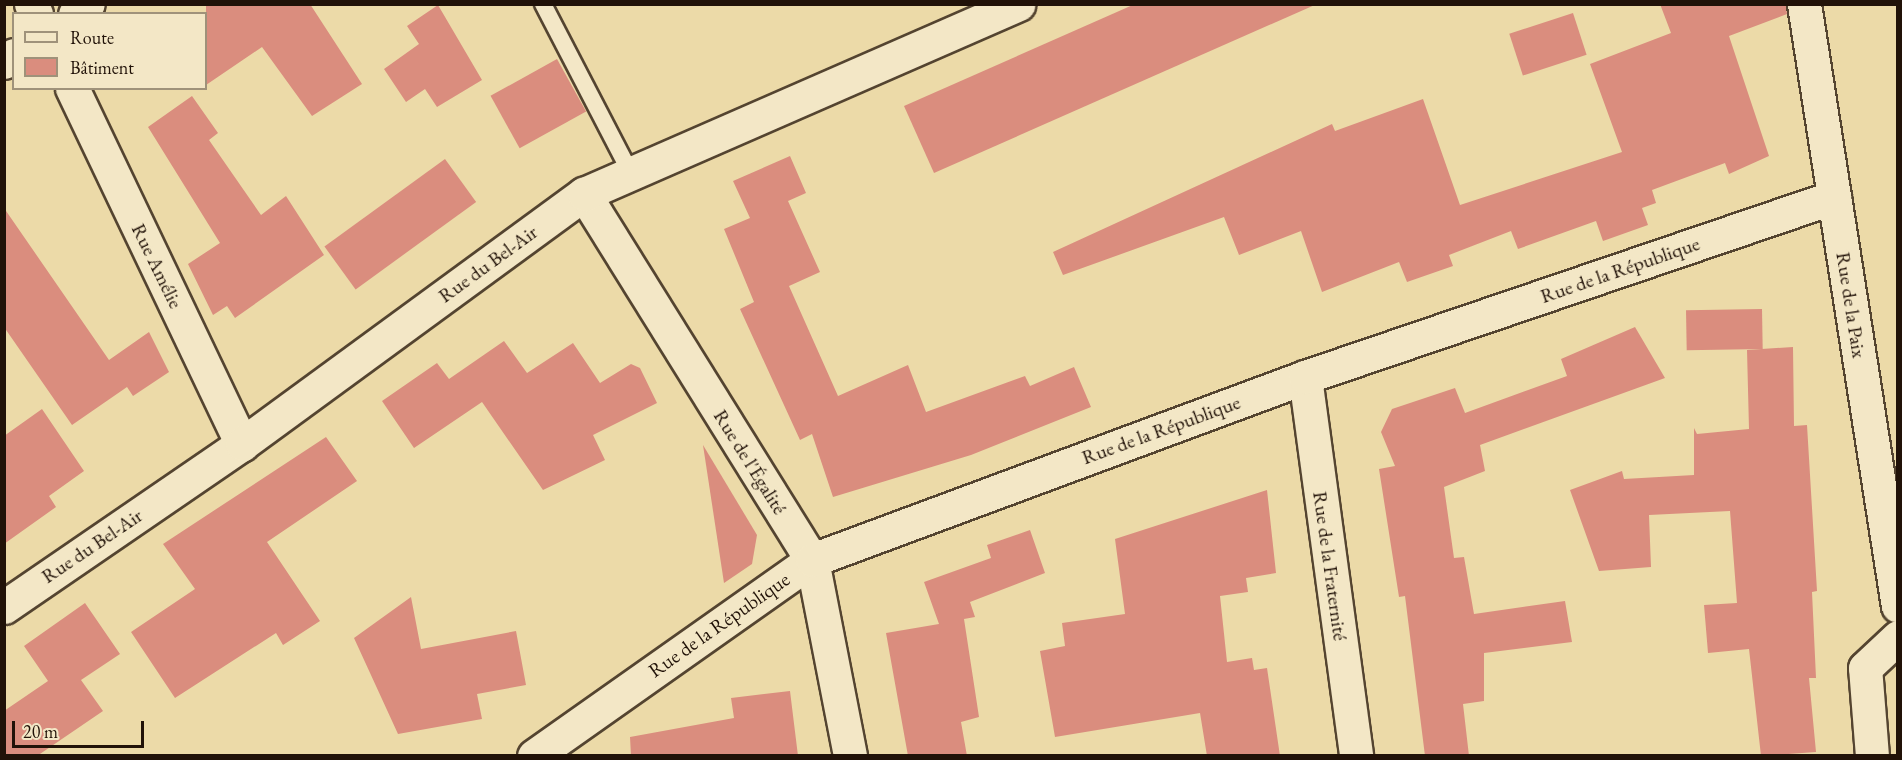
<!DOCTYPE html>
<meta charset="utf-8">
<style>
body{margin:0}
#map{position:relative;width:1902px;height:760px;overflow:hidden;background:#ecdaa8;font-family:"EB Garamond",serif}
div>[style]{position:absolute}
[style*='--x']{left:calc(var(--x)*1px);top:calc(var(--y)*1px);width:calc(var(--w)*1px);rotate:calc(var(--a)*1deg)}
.building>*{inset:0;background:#da8d7e;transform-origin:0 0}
.roads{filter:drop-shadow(2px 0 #544430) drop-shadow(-2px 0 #544430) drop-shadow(0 2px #544430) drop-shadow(0 -2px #544430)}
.service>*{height:16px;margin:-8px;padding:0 8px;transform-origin:8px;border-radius:8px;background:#f3e7c6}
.minor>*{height:33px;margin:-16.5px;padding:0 16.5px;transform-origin:16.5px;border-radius:16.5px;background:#f3e7c6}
.tertiary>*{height:33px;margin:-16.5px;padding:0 16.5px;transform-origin:16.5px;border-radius:16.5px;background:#f3e7c6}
span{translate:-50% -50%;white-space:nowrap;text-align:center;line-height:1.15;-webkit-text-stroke:4.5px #f3e7c6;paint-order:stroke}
.street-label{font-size:20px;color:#211208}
.frame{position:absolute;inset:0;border:6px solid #211208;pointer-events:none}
.legend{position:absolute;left:12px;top:12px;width:195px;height:78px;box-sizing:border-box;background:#f3e7c6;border:2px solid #9f927a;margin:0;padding:8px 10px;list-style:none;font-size:18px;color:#211208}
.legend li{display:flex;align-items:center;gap:12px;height:30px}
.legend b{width:30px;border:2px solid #9f927a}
.scale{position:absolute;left:12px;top:721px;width:132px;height:27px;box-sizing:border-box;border:3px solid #211208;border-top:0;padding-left:8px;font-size:18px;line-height:21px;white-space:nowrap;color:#211208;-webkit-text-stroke:4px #f3e7c6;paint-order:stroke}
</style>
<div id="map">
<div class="building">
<div style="clip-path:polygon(206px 4px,310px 4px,362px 84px,312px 116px,262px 47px,206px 85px)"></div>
<div style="clip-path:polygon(1135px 4px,1317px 4px,934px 173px,904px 106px)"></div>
<div style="clip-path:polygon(1660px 4px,1786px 4px,1787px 14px,1729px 36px,1769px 156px,1729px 174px,1725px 163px,1652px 190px,1656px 203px,1642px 208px,1648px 225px,1603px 241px,1596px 221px,1518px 249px,1511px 231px,1449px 255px,1453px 266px,1407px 282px,1399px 262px,1322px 292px,1301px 231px,1239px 255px,1224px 217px,1063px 275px,1053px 252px,1332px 124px,1335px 131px,1423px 99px,1460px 205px,1622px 152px,1590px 64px,1671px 33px)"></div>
<div style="clip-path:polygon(438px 5px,482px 80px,437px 107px,425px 89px,406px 102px,384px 69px,419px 44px,407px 26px)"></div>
<div style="left:1573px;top:13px;width:44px;height:67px;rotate:72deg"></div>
<div style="left:557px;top:59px;width:60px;height:76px;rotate:61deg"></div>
<div style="clip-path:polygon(192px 96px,218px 133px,209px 140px,261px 215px,286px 196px,324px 255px,235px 318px,227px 306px,213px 315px,188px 264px,220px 243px,148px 127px)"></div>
<div style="clip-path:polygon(790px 156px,806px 193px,788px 201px,820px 272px,789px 286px,838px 396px,908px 365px,926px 412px,1025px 376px,1030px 386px,1074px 367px,1091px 407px,971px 455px,833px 497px,812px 434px,800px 440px,740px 309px,754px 302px,724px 229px,750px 218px,733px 181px)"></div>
<div style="left:445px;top:159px;width:53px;height:149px;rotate:54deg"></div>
<div style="clip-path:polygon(4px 208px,109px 360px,149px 332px,169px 372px,133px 396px,127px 387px,72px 425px,4px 327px)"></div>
<div style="left:1762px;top:309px;width:40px;height:76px;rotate:89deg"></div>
<div style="clip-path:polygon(1635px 327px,1665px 378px,1480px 445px,1485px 471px,1444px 487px,1454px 558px,1464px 557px,1474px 614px,1565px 601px,1572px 642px,1484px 653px,1484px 701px,1463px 704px,1469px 756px,1425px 756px,1405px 596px,1399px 597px,1379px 469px,1395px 466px,1381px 432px,1392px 409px,1455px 388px,1465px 413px,1567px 376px,1561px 359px)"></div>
<div style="clip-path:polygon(504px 341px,527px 373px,573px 343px,600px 383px,631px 364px,640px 368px,657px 403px,593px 435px,605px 460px,543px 490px,482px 402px,414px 448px,382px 401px,437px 363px,449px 379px)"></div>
<div style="clip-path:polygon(1793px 347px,1794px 426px,1807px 425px,1817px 591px,1812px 592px,1816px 678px,1809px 678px,1816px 752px,1761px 756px,1749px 649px,1708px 653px,1704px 605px,1737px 603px,1730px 511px,1649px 515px,1651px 567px,1599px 571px,1570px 490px,1622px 471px,1624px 479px,1694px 475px,1694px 428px,1697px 434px,1749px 429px,1747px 350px)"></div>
<div style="clip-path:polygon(42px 409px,84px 471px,49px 496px,56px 507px,4px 544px,4px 436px)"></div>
<div style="clip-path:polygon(326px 437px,357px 481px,267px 542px,320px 621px,283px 645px,276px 633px,175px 698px,131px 632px,195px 589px,163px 544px)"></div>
<div style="clip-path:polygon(703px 445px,757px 535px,752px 564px,724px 583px)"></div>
<div style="clip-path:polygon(1267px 490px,1276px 573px,1246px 578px,1248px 592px,1220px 596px,1227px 662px,1252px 658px,1254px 670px,1267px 668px,1280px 756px,1207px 756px,1200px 713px,1055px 737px,1040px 651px,1065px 646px,1062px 623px,1125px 614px,1115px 539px)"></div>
<div style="clip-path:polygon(1030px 530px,1045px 573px,970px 602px,975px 617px,964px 619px,979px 717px,961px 722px,967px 756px,908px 756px,886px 633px,939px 624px,924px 582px,991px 558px,987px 545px)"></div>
<div style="clip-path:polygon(411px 597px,421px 649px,516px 631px,526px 685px,477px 694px,482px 719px,398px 734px,354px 638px)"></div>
<div style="clip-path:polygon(85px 603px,120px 654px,81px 680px,103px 711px,37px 756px,4px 756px,4px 711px,48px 681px,24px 646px)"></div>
<div style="clip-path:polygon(790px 691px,798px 756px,631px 756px,630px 737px,734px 718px,731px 698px)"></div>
</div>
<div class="roads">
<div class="service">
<div style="--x:543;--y:4;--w:191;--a:62.6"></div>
</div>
<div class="minor">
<div style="--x:31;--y:4;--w:11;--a:63"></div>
<div style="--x:75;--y:14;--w:16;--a:-38"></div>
<div style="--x:4;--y:62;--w:12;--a:-35"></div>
<div style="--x:72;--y:88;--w:395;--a:64.5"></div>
<div style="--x:584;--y:194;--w:431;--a:58.1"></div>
<div style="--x:812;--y:560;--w:200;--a:79"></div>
<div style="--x:1305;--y:377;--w:382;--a:82.3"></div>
<div style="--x:4;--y:607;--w:288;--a:-34.4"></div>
<div style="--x:242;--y:444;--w:424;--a:-36.2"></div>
<div style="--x:584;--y:194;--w:474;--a:-23.6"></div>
<div style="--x:534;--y:756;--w:340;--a:-35.2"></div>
<div style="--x:812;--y:560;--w:526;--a:-20.36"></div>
<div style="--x:1305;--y:377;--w:559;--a:-18.79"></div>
<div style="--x:1872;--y:756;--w:88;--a:-94.5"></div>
<div style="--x:1865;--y:668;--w:45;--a:-43.2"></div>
</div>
<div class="tertiary">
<div style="--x:1804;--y:4;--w:609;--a:81.13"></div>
</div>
</div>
<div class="street-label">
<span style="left:488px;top:264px;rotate:-36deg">Rue du Bel-Air</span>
<span style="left:157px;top:266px;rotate:64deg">Rue Amélie</span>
<span style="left:1620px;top:270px;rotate:-19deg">Rue de la République</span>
<span style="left:1851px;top:305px;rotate:81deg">Rue de la Paix</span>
<span style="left:1161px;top:430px;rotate:-20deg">Rue de la République</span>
<span style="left:750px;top:462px;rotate:58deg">Rue de l'Égalité</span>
<span style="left:92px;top:546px;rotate:-34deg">Rue du Bel-Air</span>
<span style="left:1330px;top:566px;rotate:82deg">Rue de la Fraternité</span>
<span style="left:719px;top:625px;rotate:-35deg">Rue de la République</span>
</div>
<div class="frame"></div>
<ul class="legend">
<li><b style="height:8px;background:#f3e7c6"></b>Route</li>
<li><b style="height:16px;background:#da8d7e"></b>Bâtiment</li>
</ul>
<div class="scale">20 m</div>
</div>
